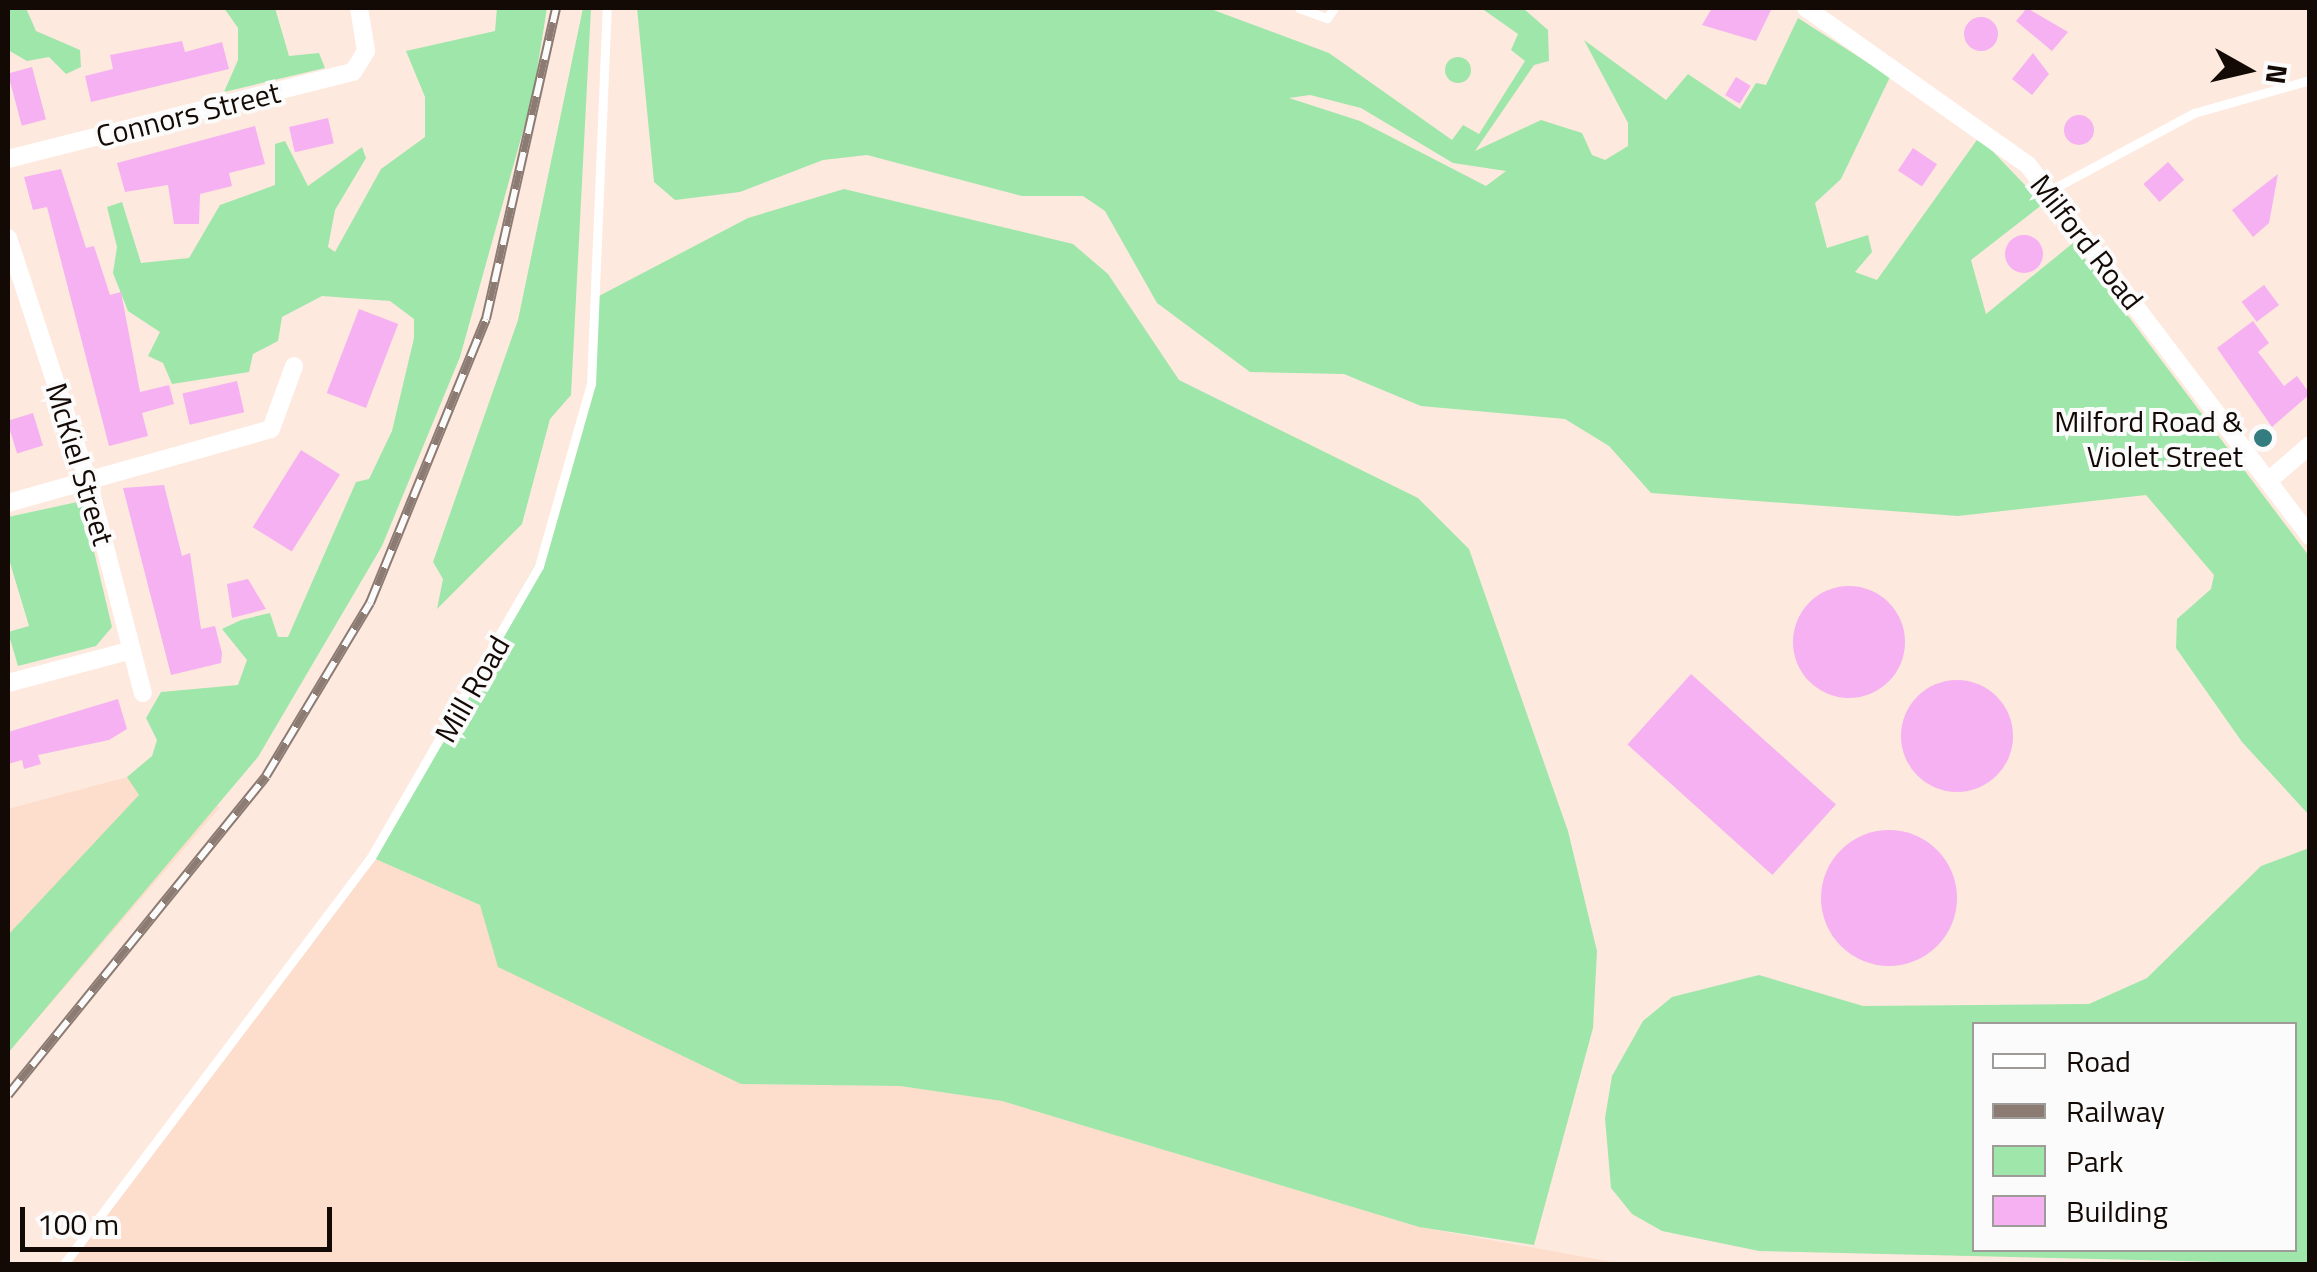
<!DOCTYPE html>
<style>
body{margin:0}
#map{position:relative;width:2317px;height:1272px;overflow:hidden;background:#fee9de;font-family:"Titillium Web",sans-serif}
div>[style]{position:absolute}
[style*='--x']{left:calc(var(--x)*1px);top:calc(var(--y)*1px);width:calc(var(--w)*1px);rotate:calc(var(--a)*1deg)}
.built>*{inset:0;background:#fdddcb}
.green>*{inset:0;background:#9fe6aa}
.round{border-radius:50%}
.building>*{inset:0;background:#f5b1f1;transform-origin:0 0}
.lane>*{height:9px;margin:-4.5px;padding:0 4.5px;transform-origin:4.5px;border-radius:4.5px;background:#fff}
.street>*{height:18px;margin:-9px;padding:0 9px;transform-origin:9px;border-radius:9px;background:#fff}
.rail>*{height:10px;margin-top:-5px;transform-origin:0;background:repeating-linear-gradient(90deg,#fbfbfb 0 19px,#8b7b73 0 38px);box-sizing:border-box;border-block:2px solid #8b7b73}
.dots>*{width:28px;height:28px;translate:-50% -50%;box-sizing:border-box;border:5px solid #fbfbfb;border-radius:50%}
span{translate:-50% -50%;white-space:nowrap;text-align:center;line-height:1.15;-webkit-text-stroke:8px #fbfbfb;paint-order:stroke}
.street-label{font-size:30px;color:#140a05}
.poi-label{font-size:30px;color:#140a05}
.right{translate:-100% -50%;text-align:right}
.frame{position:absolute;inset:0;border:10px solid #140a05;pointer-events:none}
.legend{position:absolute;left:1972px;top:1022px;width:325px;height:230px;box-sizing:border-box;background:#fbfbfb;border:2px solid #9f9b99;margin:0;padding:12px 18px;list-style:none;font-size:30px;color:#140a05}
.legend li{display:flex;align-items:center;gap:20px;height:50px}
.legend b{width:50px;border:2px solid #9f9b99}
.north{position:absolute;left:2197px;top:20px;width:100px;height:100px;-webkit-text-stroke:8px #fbfbfb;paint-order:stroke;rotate:98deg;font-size:28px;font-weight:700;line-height:40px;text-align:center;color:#140a05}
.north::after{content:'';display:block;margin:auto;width:35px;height:45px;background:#140a05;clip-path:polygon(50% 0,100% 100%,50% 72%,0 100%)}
.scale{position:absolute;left:20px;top:1207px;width:312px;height:45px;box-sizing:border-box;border:5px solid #140a05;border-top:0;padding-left:12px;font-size:30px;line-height:35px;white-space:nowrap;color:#140a05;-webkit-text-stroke:8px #fbfbfb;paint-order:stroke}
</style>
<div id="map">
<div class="built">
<div style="clip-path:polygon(127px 777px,220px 807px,8px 1053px,8px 809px)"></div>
<div style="clip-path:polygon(371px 857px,480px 905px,741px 1084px,900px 1086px,1002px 1101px,1419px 1227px,1623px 1264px,64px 1264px)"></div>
</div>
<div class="green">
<div style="clip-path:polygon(9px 8px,26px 8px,36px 31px,80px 50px,81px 67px,66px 74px,49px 57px,27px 61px,8px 50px)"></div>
<div style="clip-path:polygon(224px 8px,275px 8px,289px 56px,319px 53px,325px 68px,224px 92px,238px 60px,238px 28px)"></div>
<div style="clip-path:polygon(497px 8px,547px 8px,533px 95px,460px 357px,382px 546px,258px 757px,8px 1053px,8px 935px,139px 795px,127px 777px,152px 756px,157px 740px,146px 718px,161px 692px,238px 685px,247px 660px,222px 629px,241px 620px,270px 613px,278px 637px,288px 637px,356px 482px,369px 479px,392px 431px,414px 338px,414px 319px,390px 301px,322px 296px,282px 317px,278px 341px,253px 354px,249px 372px,172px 384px,163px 363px,148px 356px,160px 332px,128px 311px,113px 273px,117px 247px,107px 207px,122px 202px,141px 263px,189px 258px,220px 205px,275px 185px,275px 144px,285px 141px,308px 186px,362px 147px,366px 158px,335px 210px,328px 247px,335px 252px,381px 169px,425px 137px,425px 97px,406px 51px,495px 31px)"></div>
<div style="clip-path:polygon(583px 8px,591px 8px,571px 395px,550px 419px,522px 524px,437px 609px,443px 579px,433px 562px,518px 320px)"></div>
<div style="clip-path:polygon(evenodd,637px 8px,1208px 8px,1329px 53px,1452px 140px,1463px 125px,1479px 134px,1525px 61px,1511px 50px,1518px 34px,1481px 8px,1523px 8px,1548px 30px,1549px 61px,1534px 65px,1475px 151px,1541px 120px,1582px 133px,1592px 155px,1605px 160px,1628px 146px,1628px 123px,1584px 40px,1666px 100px,1688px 74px,1740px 109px,1756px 83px,1766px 85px,1798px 18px,1890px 77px,1841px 179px,1815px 203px,1827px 248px,1868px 235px,1872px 252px,1855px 272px,1877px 280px,1979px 137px,2043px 204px,1971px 260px,1986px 314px,2073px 243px,2309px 556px,2309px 815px,2242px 742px,2176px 648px,2177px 619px,2211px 589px,2214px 575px,2146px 495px,1958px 516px,1651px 493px,1609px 446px,1565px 419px,1421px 406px,1344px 374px,1250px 372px,1157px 303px,1105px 211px,1083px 196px,1022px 196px,867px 155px,823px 160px,740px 192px,675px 200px,654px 182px,637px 8px,1310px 95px,1361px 108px,1453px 163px,1506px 171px,1486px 186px,1360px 121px,1289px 98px,1310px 95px)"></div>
<div class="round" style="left:1445px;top:57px;width:26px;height:26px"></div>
<div style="clip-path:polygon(844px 189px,1073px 244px,1108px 274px,1179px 380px,1418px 498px,1469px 549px,1568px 831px,1597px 951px,1593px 1028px,1534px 1245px,1419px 1227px,1002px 1101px,900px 1086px,741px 1084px,498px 967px,480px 905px,371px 857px,553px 533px,585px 421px,597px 297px,748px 218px)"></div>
<div style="clip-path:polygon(82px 501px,112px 627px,96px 646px,18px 666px,8px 632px,29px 626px,8px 556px,8px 517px)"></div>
<div style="clip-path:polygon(evenodd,2309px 848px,2309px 1264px,1759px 1251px,1662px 1231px,1632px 1214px,1611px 1188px,1605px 1118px,1612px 1076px,1643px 1021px,1672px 997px,1759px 975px,1863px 1006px,2089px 1004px,2147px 978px,2261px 866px,2309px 848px,1974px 1024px,2294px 1024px,2294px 1250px,1974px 1250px,1974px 1024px)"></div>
</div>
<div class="building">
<div style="clip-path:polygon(1712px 8px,1772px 8px,1756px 41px,1702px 25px)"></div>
<div style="clip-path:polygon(2027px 8px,2068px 32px,2052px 51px,2016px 21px)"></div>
<div class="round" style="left:1964px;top:17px;width:34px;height:34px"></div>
<div style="clip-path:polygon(182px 41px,185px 52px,222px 42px,229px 69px,91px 102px,85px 76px,113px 69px,110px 55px)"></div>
<div style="clip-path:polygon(2033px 53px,2049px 74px,2032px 95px,2012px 79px)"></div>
<div style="left:32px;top:67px;width:54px;height:25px;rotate:75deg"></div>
<div style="left:1736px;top:77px;width:17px;height:21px;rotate:31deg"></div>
<div class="round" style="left:2064px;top:115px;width:30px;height:30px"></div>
<div style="left:328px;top:118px;width:26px;height:40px;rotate:77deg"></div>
<div style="clip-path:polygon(255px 126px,265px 164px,229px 173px,232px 186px,200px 194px,199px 224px,174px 224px,168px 185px,125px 192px,117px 163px)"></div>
<div style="left:1913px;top:148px;width:29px;height:27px;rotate:34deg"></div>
<div style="left:2168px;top:162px;width:24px;height:33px;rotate:48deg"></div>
<div style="clip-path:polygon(61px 169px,86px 248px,94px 246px,110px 295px,121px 292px,140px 392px,169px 385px,174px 404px,142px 413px,148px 436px,109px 446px,47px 207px,33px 210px,24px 177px)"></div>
<div style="clip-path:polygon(2278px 174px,2269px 223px,2253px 237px,2232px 210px)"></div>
<div class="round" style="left:2005px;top:235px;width:38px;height:38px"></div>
<div style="left:2264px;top:285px;width:25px;height:28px;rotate:53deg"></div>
<div style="left:359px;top:309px;width:42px;height:90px;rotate:21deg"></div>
<div style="clip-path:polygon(2253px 321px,2269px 343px,2258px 352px,2284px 386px,2297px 376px,2310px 394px,2272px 427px,2217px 348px)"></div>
<div style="left:237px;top:381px;width:32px;height:56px;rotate:77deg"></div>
<div style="left:33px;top:413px;width:34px;height:27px;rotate:73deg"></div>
<div style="left:301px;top:450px;width:46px;height:91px;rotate:32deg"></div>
<div style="clip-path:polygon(164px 485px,182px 556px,190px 553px,201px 629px,215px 626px,222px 653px,221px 663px,171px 675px,123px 488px)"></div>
<div style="clip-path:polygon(248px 579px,266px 609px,232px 618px,227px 584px)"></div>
<div class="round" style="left:1793px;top:586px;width:112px;height:112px"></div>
<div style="left:1691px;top:674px;width:195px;height:95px;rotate:42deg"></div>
<div class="round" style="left:1901px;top:680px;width:112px;height:112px"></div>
<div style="clip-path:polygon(118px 699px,127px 729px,109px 740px,38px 755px,41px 764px,24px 769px,22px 760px,8px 764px,8px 732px)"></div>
<div class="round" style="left:1821px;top:830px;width:136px;height:136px"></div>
</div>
<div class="lane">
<div style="--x:1299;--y:8;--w:30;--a:20"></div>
<div style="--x:1327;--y:18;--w:12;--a:-55"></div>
<div style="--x:2049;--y:191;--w:165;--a:-28.3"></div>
<div style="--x:2194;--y:113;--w:121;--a:-15.9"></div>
<div style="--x:64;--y:1264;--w:510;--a:-52.97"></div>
<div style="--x:371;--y:857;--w:336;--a:-60"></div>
<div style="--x:539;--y:566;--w:189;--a:-74.1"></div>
<div style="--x:591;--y:384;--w:376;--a:-87.6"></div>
</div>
<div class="street">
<div style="--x:1806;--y:8;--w:272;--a:35.3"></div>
<div style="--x:2028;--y:165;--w:466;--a:52.8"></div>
<div style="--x:8;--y:159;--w:356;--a:-14.2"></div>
<div style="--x:353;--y:72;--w:25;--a:-58"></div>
<div style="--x:366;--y:51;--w:44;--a:-99.2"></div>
<div style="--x:8;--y:238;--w:256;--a:71.8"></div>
<div style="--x:88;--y:481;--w:219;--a:75.5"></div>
<div style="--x:2268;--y:481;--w:55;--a:-40.6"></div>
<div style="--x:8;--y:503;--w:273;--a:-15.7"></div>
<div style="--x:271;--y:429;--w:67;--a:-69.9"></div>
<div style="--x:8;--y:683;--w:128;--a:-14.9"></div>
</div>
<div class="rail">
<div style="--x:8;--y:1095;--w:410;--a:-51"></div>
<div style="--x:266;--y:776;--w:202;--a:-59"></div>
<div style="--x:370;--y:603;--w:307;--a:-67.8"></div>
<div style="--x:486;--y:319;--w:319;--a:-77.3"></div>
</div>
<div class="dots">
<div style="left:2263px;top:438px;background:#337c80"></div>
</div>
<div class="street-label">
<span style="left:188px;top:114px;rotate:-14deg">Connors Street</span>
<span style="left:2087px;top:242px;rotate:52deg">Milford Road</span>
<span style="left:80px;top:464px;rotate:73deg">McKiel Street</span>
<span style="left:472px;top:689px;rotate:-60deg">Mill Road</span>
</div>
<div class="poi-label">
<span class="right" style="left:2243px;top:438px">Milford Road &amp;<br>Violet Street</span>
</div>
<div class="frame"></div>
<ul class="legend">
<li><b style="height:12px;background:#fff"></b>Road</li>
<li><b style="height:12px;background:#8b7b73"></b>Railway</li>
<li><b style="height:28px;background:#9fe6aa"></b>Park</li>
<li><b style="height:28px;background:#f5b1f1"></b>Building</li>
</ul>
<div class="north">N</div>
<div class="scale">100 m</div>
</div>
